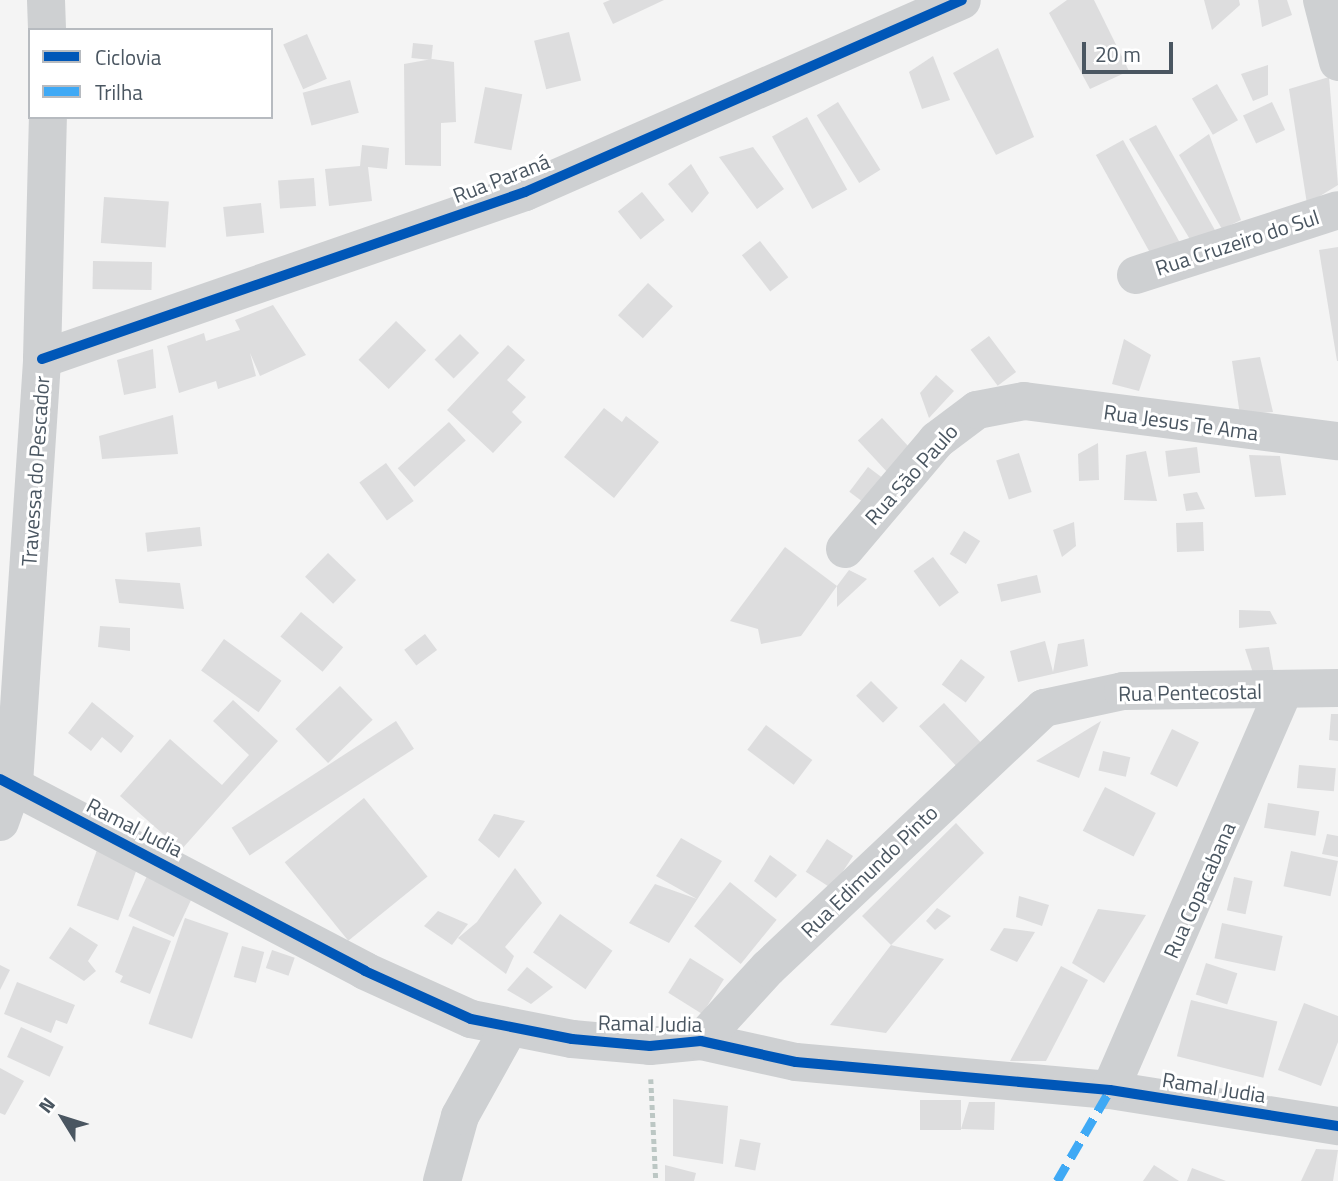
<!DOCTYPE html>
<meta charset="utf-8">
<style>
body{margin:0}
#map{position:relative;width:1338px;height:1181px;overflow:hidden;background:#f4f4f4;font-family:"Titillium Web",sans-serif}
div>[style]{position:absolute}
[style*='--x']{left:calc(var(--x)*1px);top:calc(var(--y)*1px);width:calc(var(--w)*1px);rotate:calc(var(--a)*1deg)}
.building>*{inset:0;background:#ddddde;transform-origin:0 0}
.path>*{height:4.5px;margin-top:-2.25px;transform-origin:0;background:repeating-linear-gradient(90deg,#bcc7c4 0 5px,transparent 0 8.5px)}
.minor>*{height:38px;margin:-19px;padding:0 19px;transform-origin:19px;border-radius:19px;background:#ced0d2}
.quiet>*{height:9px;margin-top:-4.5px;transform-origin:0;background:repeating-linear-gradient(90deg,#3fa9f5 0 18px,transparent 0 27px)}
.cycleway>*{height:10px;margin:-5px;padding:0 5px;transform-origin:5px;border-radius:5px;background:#0057b8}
span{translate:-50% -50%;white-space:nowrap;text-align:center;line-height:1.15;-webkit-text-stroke:6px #fff;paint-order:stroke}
.street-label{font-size:21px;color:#4a5661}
.legend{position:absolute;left:28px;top:28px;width:245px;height:91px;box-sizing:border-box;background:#fff;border:2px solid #b7bbc0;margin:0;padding:9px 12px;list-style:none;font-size:21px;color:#4a5661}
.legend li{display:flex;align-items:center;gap:14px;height:35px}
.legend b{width:35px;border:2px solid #b7bbc0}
.north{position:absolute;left:28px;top:1083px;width:70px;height:70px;-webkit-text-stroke:5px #fff;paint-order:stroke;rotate:308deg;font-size:19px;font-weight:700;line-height:28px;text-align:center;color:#4a5661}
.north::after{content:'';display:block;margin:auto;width:24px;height:32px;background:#4a5661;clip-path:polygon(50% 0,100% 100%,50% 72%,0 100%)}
.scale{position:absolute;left:1082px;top:42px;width:91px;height:32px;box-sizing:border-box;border:4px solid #4a5661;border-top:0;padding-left:9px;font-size:21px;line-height:24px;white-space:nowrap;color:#4a5661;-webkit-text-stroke:5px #fff;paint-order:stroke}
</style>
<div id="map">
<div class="building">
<div style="clip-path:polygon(610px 0,664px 0,613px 24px,603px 3px)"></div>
<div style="clip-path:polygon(1067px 0,1094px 0,1129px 71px,1090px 89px,1049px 13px)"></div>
<div style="clip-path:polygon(1204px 0,1239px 0,1240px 5px,1212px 30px)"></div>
<div style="clip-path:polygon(1258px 0,1287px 0,1292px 15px,1262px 27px)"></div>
<div style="left:569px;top:32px;width:50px;height:36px;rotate:76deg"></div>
<div style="left:307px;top:34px;width:49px;height:26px;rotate:66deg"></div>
<div style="left:413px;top:43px;width:20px;height:15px;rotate:6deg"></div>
<div style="clip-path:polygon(998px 48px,1034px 137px,996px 155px,953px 73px)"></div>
<div style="clip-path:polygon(933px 56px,950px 100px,922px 109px,909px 72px)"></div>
<div style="clip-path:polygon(432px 59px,454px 62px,456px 122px,441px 123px,441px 166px,405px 165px,404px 64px)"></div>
<div style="clip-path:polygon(1268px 65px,1268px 95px,1253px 101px,1241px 74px)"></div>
<div style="clip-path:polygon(1329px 77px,1338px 185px,1307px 204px,1289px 89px)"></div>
<div style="left:350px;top:80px;width:34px;height:49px;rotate:75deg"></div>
<div style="left:1217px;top:84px;width:42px;height:29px;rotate:60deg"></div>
<div style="left:485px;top:87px;width:38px;height:57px;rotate:11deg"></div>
<div style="left:838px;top:102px;width:80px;height:25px;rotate:58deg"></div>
<div style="left:1272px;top:102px;width:31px;height:32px;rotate:65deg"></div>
<div style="left:807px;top:117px;width:83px;height:40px;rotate:61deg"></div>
<div style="clip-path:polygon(1156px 125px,1216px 232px,1191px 241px,1129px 139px)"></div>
<div style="clip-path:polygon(1209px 134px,1241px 220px,1222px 229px,1179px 155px)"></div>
<div style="left:1123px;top:140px;width:124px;height:31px;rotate:61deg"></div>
<div style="clip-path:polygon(362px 145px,389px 148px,387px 169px,368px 167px,372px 201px,329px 206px,325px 169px,360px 166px)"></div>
<div style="clip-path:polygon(753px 147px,784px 189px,757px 209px,719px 157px)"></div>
<div style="clip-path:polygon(691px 164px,709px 193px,692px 213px,668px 184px)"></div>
<div style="left:314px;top:178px;width:28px;height:36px;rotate:86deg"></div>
<div style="left:642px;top:192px;width:36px;height:31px;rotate:51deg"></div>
<div style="left:104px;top:197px;width:65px;height:46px;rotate:4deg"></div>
<div style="left:261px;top:203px;width:30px;height:38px;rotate:84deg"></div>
<div style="left:760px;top:241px;width:46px;height:23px;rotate:52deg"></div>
<div style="clip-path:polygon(1338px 247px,1338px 361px,1337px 361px,1319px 250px)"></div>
<div style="left:93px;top:261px;width:59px;height:28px;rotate:1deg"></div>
<div style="left:648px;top:283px;width:34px;height:44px;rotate:43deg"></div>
<div style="clip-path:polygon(273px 305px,306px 355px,260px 376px,250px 353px,256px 376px,218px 389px,216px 381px,179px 393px,167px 346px,204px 333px,206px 341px,240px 330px,235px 320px)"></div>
<div style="left:396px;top:321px;width:42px;height:54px;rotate:44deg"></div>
<div style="left:460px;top:334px;width:27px;height:36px;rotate:45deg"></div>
<div style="left:989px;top:336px;width:45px;height:23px;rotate:53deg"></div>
<div style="clip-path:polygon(1124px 339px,1151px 355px,1139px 391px,1112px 384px)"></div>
<div style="clip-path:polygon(508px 345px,525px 360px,507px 380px,526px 397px,512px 412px,522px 422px,493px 453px,447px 410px)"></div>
<div style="clip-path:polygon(153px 349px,156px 388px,124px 395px,117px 360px)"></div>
<div style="clip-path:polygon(1260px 357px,1273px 412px,1240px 415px,1232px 361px)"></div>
<div style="clip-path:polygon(936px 375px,954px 391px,929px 418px,920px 393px)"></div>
<div style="clip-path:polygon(604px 408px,622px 422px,626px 416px,659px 442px,614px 498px,564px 457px)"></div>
<div style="clip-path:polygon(173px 415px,178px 454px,102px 459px,99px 436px)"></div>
<div style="left:882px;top:418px;width:44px;height:33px;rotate:47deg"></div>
<div style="left:449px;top:422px;width:25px;height:69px;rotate:48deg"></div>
<div style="clip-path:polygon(1098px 443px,1099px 480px,1079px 481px,1078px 454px)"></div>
<div style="left:1197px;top:447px;width:26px;height:32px;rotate:83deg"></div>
<div style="clip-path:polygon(1146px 451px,1157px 501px,1124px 500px,1126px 455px)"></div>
<div style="left:1019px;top:453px;width:41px;height:24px;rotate:72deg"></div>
<div style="clip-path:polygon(1249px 455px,1280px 456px,1286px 495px,1255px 497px)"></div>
<div style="left:386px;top:463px;width:47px;height:33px;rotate:54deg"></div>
<div style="left:868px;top:467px;width:20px;height:31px;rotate:37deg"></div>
<div style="clip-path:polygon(1197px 492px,1205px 509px,1186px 511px,1183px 494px)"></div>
<div style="clip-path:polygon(1074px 522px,1076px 546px,1062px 557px,1053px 530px)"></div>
<div style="left:1203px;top:522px;width:29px;height:27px;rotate:88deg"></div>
<div style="left:200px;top:527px;width:19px;height:55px;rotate:84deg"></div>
<div style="left:964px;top:531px;width:19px;height:27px;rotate:32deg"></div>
<div style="clip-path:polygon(785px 547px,837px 586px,801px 636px,761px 644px,758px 629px,730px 621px)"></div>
<div style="left:328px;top:553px;width:39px;height:33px;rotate:44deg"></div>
<div style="left:933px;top:557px;width:44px;height:24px;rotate:54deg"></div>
<div style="clip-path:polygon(849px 570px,867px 579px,837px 607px,837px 586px)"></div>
<div style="left:1037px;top:575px;width:18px;height:41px;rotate:77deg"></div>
<div style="clip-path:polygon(115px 579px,180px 583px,184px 609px,119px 603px)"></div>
<div style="clip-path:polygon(1239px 610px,1270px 611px,1277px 624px,1239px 628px)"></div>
<div style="left:301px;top:612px;width:55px;height:32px;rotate:40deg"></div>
<div style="clip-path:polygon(100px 626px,130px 628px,130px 651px,98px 647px)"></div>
<div style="left:425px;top:634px;width:20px;height:26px;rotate:53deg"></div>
<div style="left:224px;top:639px;width:71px;height:39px;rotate:36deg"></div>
<div style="clip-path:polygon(1084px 639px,1088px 666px,1018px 682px,1010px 651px,1045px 641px,1053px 672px,1058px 644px)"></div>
<div style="clip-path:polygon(1269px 647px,1274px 674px,1255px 679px,1245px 649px)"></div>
<div style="left:961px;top:659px;width:30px;height:32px;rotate:37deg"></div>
<div style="left:871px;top:681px;width:38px;height:21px;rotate:45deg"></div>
<div style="left:340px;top:686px;width:47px;height:62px;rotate:46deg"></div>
<div style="clip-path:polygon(233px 700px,278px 741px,181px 850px,120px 796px,170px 739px,222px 785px,249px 755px,213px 721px)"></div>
<div style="clip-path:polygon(92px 702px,134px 736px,121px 753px,102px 737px,91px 751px,68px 733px)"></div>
<div style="left:944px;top:703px;width:54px;height:34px;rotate:47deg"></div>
<div style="clip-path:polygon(1331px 714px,1338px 714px,1338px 741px,1329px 740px)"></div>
<div style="left:396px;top:721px;width:33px;height:196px;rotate:57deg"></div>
<div style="clip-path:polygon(1101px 721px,1079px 778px,1036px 761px)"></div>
<div style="left:766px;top:725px;width:58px;height:31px;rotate:37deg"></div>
<div style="left:1172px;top:729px;width:30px;height:50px;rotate:26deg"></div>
<div style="left:1103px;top:751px;width:28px;height:20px;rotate:13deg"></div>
<div style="left:1299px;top:765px;width:37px;height:23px;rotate:5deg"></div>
<div style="left:1105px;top:787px;width:57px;height:49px;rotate:27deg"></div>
<div style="left:364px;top:798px;width:101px;height:102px;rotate:51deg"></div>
<div style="left:1268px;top:803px;width:52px;height:25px;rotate:9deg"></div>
<div style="clip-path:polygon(494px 814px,525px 821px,499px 858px,478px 840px)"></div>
<div style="clip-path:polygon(956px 823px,984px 853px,891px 945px,944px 959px,886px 1033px,830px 1025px,891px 945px,862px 916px)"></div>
<div style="clip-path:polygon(1327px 834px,1338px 836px,1338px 857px,1322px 854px)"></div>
<div style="clip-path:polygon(681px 838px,722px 861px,669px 943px,629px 923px,655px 884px,697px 899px,656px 876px)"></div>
<div style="left:827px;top:839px;width:31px;height:39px;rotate:33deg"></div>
<div style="left:97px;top:850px;width:44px;height:59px;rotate:20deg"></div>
<div style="left:1291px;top:851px;width:48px;height:36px;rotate:12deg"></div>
<div style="clip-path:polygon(770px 855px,797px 875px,776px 898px,754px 881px)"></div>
<div style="clip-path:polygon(515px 868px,542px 903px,505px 947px,514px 956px,506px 974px,458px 938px,477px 922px)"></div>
<div style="left:147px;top:876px;width:50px;height:44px;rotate:25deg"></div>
<div style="left:1234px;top:877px;width:19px;height:34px;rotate:12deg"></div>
<div style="left:730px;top:882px;width:60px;height:57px;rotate:39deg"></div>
<div style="clip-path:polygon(1019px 896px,1049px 905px,1042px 926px,1016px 917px)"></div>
<div style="clip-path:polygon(937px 908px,951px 916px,935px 930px,926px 921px)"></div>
<div style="clip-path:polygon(1098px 909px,1146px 915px,1104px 983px,1072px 963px)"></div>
<div style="clip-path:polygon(438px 911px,468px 924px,452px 945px,424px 926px)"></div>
<div style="left:560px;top:914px;width:64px;height:47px;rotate:35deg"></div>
<div style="left:185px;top:918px;width:46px;height:112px;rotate:19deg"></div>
<div style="left:1222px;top:923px;width:62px;height:36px;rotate:12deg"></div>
<div style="clip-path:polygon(133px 926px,171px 941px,150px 994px,120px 982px,123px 976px,115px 972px)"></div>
<div style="clip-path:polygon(70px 927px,98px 945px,88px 961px,96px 971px,84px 981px,49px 958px)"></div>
<div style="clip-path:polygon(1004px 928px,1035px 932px,1017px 962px,990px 950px)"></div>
<div style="left:242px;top:946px;width:23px;height:32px;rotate:15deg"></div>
<div style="left:272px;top:950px;width:24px;height:19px;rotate:19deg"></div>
<div style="left:690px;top:958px;width:40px;height:41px;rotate:32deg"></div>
<div style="left:1206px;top:963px;width:33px;height:33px;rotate:18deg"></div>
<div style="clip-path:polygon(0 965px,10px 970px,0 990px)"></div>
<div style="clip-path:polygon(1061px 966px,1088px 980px,1046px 1061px,1010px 1061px)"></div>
<div style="clip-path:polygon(527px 967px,553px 987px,531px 1004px,507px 990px)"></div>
<div style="clip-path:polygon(17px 982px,75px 1005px,67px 1024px,56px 1020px,51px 1033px,4px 1014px)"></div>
<div style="left:1191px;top:1000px;width:89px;height:58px;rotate:14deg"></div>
<div style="clip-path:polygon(1304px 1003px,1338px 1016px,1338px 1042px,1321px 1086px,1278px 1070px)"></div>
<div style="left:21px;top:1027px;width:47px;height:33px;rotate:25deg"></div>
<div style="clip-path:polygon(0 1068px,24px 1081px,5px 1115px,0 1113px)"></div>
<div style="clip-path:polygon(673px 1099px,728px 1106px,723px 1164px,673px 1156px)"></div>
<div style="left:920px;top:1100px;width:41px;height:30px"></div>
<div style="clip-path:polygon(969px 1102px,995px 1102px,994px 1130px,961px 1129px)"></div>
<div style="left:740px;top:1139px;width:21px;height:28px;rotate:11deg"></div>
<div style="clip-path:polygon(1316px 1149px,1338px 1150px,1333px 1181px,1301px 1181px)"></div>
<div style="clip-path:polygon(665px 1165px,696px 1173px,694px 1181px,665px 1181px)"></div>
<div style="clip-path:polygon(1154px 1165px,1179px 1181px,1143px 1181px)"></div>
<div style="clip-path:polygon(1192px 1168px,1226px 1181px,1187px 1181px)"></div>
</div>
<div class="path">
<div style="--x:651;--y:1079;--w:102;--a:87.2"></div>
</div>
<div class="minor">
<div style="--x:46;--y:0;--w:30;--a:88"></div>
<div style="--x:1322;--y:0;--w:64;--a:75.5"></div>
<div style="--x:1136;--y:275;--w:212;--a:-17.8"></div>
<div style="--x:42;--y:359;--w:511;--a:-19.07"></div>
<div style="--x:525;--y:192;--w:477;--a:-23.7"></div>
<div style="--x:845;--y:549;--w:143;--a:-49.8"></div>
<div style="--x:937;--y:440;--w:50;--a:-36.9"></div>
<div style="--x:977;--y:410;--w:48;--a:-10.8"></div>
<div style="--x:1024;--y:401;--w:317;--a:7.3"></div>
<div style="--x:0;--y:779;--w:412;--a:27.7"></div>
<div style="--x:365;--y:971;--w:116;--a:24.4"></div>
<div style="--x:471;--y:1019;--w:103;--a:11.2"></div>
<div style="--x:572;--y:1039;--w:78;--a:5.1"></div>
<div style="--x:650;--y:1046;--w:51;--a:-5.6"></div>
<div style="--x:701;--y:1041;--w:97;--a:12.5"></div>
<div style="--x:796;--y:1062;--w:315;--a:5.1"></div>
<div style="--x:1110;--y:1090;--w:231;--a:9"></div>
<div style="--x:0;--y:822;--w:41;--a:-70.3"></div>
<div style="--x:14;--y:783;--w:425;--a:-86.2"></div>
<div style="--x:42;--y:359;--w:242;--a:-88.6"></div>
<div style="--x:701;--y:1041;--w:99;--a:-47.5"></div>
<div style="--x:768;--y:968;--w:379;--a:-43.3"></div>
<div style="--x:1044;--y:708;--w:81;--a:-12.1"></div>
<div style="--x:1123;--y:691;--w:215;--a:-0.8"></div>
<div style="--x:1110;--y:1090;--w:436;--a:-66.5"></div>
<div style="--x:442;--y:1181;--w:67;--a:-74.5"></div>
<div style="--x:460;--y:1116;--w:101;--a:-60.9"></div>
</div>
<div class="quiet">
<div style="--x:1057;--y:1181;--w:105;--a:-59.8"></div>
</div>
<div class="cycleway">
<div style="--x:42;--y:359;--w:511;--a:-19.07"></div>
<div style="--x:525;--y:192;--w:477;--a:-23.7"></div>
<div style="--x:0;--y:779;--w:412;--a:27.7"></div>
<div style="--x:365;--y:971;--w:116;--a:24.4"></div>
<div style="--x:471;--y:1019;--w:103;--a:11.2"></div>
<div style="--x:572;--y:1039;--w:78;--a:5.1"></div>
<div style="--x:650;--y:1046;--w:51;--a:-5.6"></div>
<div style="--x:701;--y:1041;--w:97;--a:12.5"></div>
<div style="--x:796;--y:1062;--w:315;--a:5.1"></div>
<div style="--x:1110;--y:1090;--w:231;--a:9"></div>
</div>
<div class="street-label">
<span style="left:501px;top:178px;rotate:-21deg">Rua Paraná</span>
<span style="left:1237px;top:242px;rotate:-18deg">Rua Cruzeiro do Sul</span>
<span style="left:1181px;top:422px;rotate:8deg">Rua Jesus Te Ama</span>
<span style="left:35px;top:471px;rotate:-86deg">Travessa do Pescador</span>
<span style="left:911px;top:474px;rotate:-48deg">Rua São Paulo</span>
<span style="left:1190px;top:692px;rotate:-1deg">Rua Pentecostal</span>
<span style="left:135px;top:827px;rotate:27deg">Ramal Judia</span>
<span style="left:869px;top:871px;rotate:-44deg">Rua Edimundo Pinto</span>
<span style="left:1199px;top:890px;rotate:-66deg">Rua Copacabana</span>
<span style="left:650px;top:1023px;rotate:1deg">Ramal Judia</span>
<span style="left:1214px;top:1087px;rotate:9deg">Ramal Judia</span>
</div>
<ul class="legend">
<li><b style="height:9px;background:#0057b8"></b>Ciclovia</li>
<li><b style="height:9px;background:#3fa9f5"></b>Trilha</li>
</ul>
<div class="north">N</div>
<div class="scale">20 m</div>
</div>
